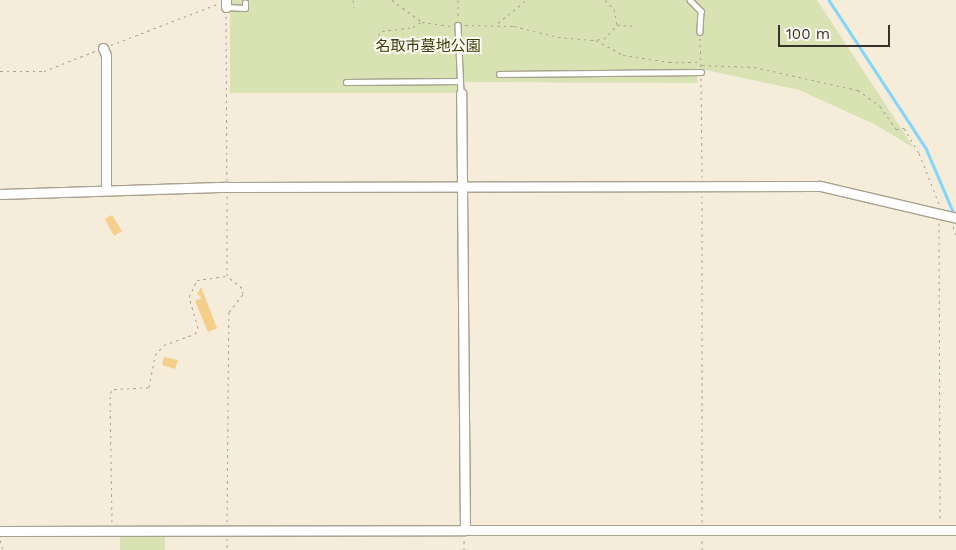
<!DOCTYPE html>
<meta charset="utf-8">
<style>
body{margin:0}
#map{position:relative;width:956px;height:550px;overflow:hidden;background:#f6ecda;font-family:"Work Sans","Noto Sans JP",sans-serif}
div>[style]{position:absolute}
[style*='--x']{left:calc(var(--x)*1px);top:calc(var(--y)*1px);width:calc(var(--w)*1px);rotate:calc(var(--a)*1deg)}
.green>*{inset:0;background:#d9e2b3;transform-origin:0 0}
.stream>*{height:2.5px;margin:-1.25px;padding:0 1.25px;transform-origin:1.25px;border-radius:1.25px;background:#83d6fb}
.building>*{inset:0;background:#f5cf8a}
.path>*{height:1px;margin-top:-0.5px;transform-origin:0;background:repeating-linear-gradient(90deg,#a9a194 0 2.5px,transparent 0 6.5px)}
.roads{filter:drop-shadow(1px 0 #a9a08f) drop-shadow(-1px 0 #a9a08f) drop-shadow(0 1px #a9a08f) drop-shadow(0 -1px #a9a08f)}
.lane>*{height:4.5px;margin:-2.25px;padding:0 2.25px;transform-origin:2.25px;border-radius:2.25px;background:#fff}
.street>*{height:9px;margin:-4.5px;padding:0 4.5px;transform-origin:4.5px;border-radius:4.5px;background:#fff}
span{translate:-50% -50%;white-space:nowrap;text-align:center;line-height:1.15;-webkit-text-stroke:4px #fefaf3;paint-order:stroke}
.park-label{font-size:15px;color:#383e05}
.scale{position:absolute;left:778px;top:25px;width:112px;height:22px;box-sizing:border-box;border:2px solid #37332c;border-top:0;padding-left:6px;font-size:15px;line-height:18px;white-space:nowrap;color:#37332c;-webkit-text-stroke:4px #fefaf3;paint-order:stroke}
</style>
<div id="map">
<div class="green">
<div style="clip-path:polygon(230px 0,817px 0,914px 148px,876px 125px,799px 90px,697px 68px,697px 83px,465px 82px,465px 93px,230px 93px)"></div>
<div style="left:120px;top:534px;width:45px;height:16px"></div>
</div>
<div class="stream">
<div style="--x:829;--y:0;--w:177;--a:56.8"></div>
<div style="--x:926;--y:148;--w:74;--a:66.9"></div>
</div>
<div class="building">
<div style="clip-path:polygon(112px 215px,122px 231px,114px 236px,105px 219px)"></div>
<div style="clip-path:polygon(201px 287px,217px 328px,208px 332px,195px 301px,202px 298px,197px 294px)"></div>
<div style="clip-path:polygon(164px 357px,178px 360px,175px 369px,162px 365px)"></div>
</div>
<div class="path">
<div style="--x:353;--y:0;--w:8;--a:83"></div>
<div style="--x:392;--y:0;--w:37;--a:36"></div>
<div style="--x:422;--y:22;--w:29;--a:8"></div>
<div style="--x:458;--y:0;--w:20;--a:90"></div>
<div style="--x:605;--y:0;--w:13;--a:45"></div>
<div style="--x:614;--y:9;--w:16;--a:79"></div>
<div style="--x:617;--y:25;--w:18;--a:3"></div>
<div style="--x:226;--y:16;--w:164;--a:89.7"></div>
<div style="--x:498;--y:23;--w:36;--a:-39"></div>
<div style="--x:465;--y:25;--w:49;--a:1.2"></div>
<div style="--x:514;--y:26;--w:45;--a:14"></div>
<div style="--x:558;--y:37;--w:33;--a:5"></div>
<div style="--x:591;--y:40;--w:13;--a:-4"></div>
<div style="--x:604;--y:39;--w:19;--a:-47"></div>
<div style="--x:382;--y:31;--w:31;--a:-7"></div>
<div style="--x:413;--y:27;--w:9;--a:-32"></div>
<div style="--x:379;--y:33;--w:5;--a:90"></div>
<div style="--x:700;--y:38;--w:29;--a:88"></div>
<div style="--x:596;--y:40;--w:31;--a:29"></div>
<div style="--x:623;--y:55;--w:47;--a:8.7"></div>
<div style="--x:669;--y:62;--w:31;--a:0"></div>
<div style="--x:111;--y:45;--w:114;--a:-21.1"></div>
<div style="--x:702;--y:65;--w:52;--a:2.2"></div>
<div style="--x:754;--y:67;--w:107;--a:12.5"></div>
<div style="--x:858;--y:90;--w:27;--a:36"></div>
<div style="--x:880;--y:106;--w:28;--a:55"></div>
<div style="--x:896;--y:129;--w:8;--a:-7"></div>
<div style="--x:904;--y:128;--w:29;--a:59"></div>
<div style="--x:919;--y:153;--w:57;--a:68.4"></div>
<div style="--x:0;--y:71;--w:44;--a:0"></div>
<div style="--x:44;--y:71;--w:55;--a:-21.4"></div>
<div style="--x:701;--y:78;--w:99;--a:89.4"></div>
<div style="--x:939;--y:223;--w:299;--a:89.8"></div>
<div style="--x:953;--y:226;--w:9;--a:72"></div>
<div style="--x:112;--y:522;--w:129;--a:-90.9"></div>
<div style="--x:110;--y:393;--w:6;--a:-45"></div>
<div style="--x:114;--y:389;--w:35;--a:-3"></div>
<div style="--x:149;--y:387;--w:33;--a:-79"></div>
<div style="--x:155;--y:355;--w:13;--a:-48"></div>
<div style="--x:164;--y:345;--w:33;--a:-20"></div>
<div style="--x:195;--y:334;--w:7;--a:-63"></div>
<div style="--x:198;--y:328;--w:32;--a:-106"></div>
<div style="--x:189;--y:297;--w:19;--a:-65"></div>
<div style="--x:197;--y:280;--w:29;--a:-8"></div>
<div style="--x:227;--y:522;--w:210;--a:-89.5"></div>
<div style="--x:229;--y:312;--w:23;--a:-52"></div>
<div style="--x:243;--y:294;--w:6;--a:-99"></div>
<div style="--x:242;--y:288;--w:19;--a:-141"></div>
<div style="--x:227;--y:276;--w:80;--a:-90"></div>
<div style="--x:702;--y:522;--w:326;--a:-90"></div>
<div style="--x:227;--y:538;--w:12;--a:90"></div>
<div style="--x:0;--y:540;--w:10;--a:73"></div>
<div style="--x:464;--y:550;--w:12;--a:-90"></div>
<div style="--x:702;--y:550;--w:12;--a:-90"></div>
</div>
<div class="roads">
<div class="lane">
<div style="--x:690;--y:0;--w:16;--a:45"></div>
<div style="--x:701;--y:11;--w:21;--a:93"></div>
<div style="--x:226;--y:7;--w:19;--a:3"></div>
<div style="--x:245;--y:8;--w:5;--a:-90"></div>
<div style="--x:458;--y:25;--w:68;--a:87.5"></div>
<div style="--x:499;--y:74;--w:202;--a:-0.6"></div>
<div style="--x:346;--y:82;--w:114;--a:-0.5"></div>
</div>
<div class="street">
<div style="--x:226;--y:7;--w:7;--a:-90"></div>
<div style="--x:103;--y:48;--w:8;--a:67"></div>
<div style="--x:106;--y:55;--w:134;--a:90"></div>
<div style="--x:0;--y:194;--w:227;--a:-1.8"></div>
<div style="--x:227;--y:187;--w:593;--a:-0.1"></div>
<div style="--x:820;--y:186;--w:140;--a:13.2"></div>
<div style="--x:465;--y:530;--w:491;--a:0"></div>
<div style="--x:0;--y:531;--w:465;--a:-0.1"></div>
<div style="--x:465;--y:530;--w:437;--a:-90.5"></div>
</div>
</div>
<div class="park-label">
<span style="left:428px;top:47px">名取市墓地公園</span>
</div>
<div class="scale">100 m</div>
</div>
